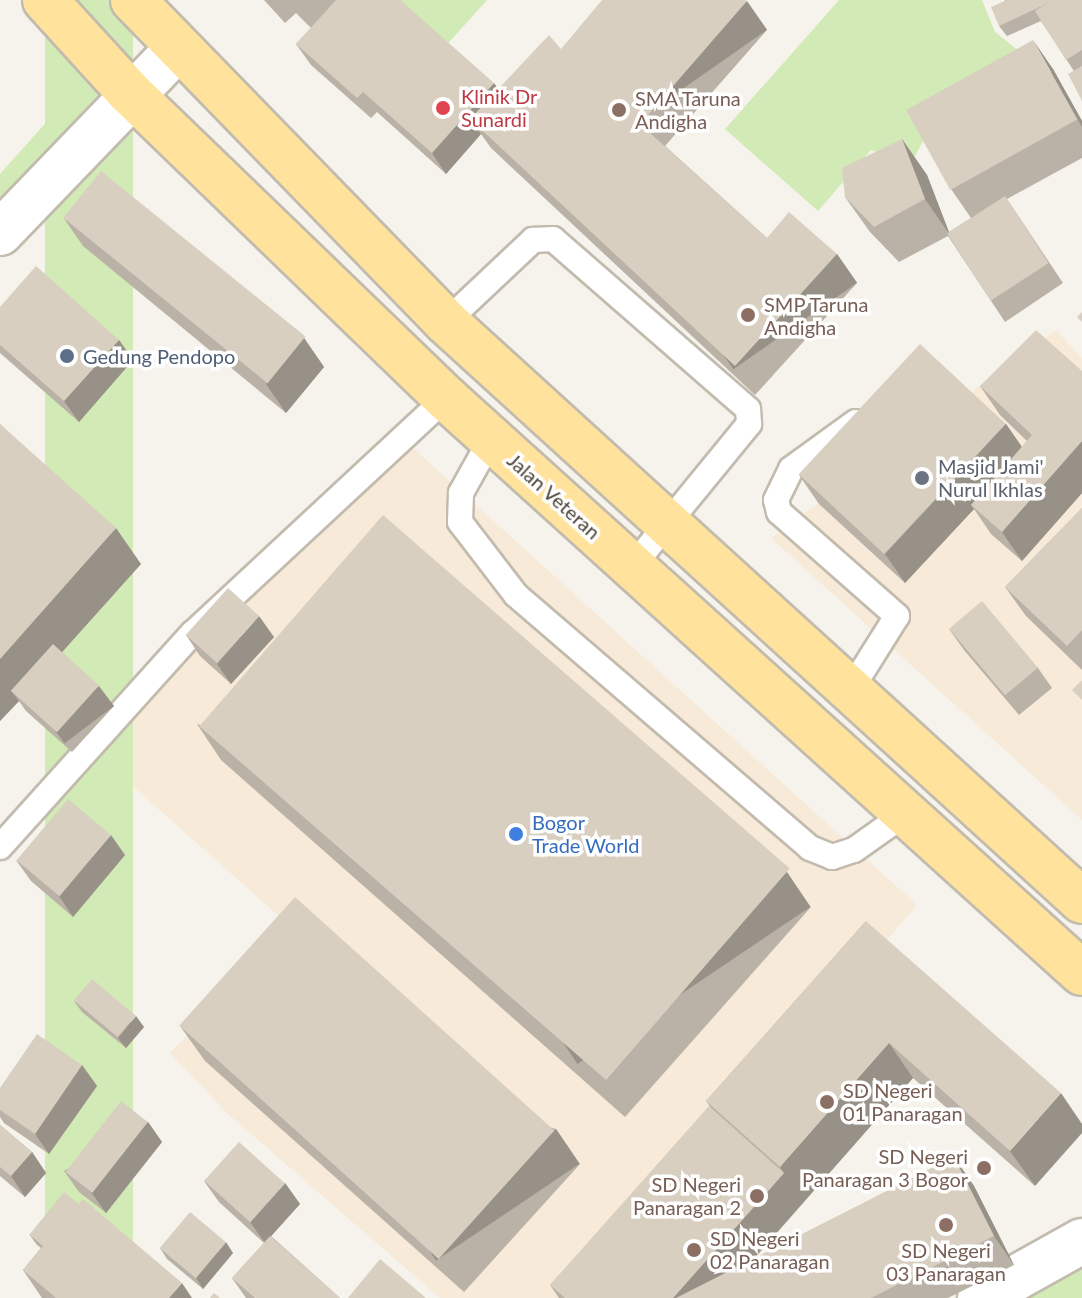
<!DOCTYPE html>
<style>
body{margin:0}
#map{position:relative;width:1082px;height:1298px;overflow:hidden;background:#f6f3ec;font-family:Lato,sans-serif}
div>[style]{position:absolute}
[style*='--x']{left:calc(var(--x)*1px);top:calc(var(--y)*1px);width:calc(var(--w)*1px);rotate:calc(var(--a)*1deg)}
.commercial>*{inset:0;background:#f7ead8}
.green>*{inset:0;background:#d2eab5;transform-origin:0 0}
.roads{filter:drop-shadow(2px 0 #c2bbae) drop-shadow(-2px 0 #c2bbae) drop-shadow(0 2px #c2bbae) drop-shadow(0 -2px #c2bbae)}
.lane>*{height:24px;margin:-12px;padding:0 12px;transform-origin:12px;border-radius:12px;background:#fff}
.street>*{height:44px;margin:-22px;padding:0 22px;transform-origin:22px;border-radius:22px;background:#fff}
.primary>*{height:44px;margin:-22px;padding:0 22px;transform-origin:22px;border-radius:22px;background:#ffe39c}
.wall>*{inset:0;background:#bab2a6}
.shaded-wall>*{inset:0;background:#979187;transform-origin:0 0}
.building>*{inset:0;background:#d8cfc1;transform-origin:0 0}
.dots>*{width:22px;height:22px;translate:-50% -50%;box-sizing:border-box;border:4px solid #fff;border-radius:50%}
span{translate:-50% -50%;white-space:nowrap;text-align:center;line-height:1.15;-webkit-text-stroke:7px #fff;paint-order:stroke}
.health-label{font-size:20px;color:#be3a42}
.left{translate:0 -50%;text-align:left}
.education-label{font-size:20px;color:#785e54}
.right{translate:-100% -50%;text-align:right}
.service-label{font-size:20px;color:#4e5e75}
.worship-label{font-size:20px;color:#5b616d}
.street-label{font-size:20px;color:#4b4439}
.shop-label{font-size:20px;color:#366cbe}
</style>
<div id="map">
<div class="commercial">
<div style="clip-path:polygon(1056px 330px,1082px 358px,1082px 820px,771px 538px)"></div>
<div style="clip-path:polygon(401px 437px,917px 905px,579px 1298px,440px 1298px,228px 1114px,170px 1053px,291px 927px,92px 750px)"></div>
</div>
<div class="green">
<div style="left:45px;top:0;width:88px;height:1372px"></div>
<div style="clip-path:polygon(377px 0,487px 0,426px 68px)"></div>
<div style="clip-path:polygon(839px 0,982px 0,995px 32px,1019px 51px,933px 123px,915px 156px,901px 161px,871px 150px,818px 211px,725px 129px)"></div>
<div style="clip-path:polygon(51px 117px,74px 138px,0 221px,0 174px)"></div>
<div style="clip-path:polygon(1082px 1240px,1082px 1298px,976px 1298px)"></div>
</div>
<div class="roads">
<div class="lane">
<div style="--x:446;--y:322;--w:120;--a:-43.3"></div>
<div style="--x:533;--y:240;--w:20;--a:-3"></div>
<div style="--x:553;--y:239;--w:259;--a:41.1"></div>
<div style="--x:748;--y:409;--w:15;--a:86"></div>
<div style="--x:749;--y:424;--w:185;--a:129.3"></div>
<div style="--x:491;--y:439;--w:62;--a:119.1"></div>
<div style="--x:461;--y:493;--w:29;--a:92"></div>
<div style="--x:460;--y:522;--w:92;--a:52.5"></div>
<div style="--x:516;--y:595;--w:388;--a:40.7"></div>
<div style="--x:810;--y:848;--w:24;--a:22"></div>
<div style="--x:832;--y:857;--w:23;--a:-18"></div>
<div style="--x:854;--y:850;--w:59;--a:-35.3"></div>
<div style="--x:848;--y:694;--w:92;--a:-57.9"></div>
<div style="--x:897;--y:616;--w:157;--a:-138.6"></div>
<div style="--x:779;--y:512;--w:12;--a:-104"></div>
<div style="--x:776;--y:500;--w:34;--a:-64"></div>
<div style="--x:791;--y:469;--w:80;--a:-35.9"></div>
<div style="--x:0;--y:847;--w:288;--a:-48"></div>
<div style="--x:193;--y:633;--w:345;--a:-42.9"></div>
</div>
<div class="street">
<div style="--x:0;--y:233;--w:252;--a:-46.1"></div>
<div style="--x:980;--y:1298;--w:117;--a:-29.2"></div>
</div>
<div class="primary">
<div style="--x:45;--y:0;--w:125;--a:47.6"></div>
<div style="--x:129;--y:92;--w:441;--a:44"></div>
<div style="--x:446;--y:398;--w:857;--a:42.12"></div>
<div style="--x:133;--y:0;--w:449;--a:45.8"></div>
<div style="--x:446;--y:322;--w:860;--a:42.31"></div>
</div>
</div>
<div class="wall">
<div style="clip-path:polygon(264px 0,400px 0,498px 89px,561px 49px,767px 30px,665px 146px,767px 238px,837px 254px,857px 283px,755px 395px,491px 148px,481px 134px,446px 174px,377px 112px,371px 118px,311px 65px,296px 44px,311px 28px,296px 13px,285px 23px)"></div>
<div style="clip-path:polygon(1005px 0,1082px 0,1082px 101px,1074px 71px,1041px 21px,1007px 36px,999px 26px)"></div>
<div style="clip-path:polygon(1053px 69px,1082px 121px,1082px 158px,1007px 199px,1063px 283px,1005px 322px,948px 236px,899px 262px,870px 232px,845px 197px,902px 139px,927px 175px,949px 232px,971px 218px,951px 189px)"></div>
<div style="clip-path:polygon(63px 217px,304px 338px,324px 367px,286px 413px,83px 246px)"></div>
<div style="clip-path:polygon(0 307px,119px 340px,133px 360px,79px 422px,0 353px)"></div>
<div style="clip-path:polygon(1082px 371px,1082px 493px,1022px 561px,991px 534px,974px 509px,905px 583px,819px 504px,799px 475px,1006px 424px,1022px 447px,1027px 441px,1000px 415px,980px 386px)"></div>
<div style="clip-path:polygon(0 424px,141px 564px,62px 652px,114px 706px,72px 752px,26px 711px,19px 701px,0 721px)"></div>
<div style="clip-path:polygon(1082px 508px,1082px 670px,1026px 616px,1005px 587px)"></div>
<div style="clip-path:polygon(949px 629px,1038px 668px,1052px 688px,1019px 715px,964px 650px)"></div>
<div style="clip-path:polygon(186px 635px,274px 637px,231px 684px,200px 656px)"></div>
<div style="clip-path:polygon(197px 724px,811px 907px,625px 1117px,221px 760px)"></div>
<div style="clip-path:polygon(125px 855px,73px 917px,31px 881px,16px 860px)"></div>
<div style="clip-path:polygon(866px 921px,1035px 1186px,913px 1078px,754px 1259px,954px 1157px,974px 1186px,1014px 1265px,948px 1298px,559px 1298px,550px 1285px,711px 1108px,706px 1101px)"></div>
<div style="clip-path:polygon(74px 1001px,144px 1027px,126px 1048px,82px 1012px)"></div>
<div style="clip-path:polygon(180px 1026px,556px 1129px,580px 1164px,464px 1292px,205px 1061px)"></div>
<div style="clip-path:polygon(82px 1065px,97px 1086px,49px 1154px,4px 1123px,0 1117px,0 1088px)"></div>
<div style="clip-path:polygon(148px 1122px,162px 1142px,106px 1213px,79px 1192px,64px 1171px)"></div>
<div style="clip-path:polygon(0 1125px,32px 1152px,46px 1173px,25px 1197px,0 1176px)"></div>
<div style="clip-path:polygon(204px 1181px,285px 1183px,300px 1204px,271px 1236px,340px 1298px,246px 1298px,232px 1278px,264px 1243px,219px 1202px)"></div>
<div style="clip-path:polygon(29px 1234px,192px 1298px,42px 1298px,23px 1270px,41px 1248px,37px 1245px)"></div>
<div style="clip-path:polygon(160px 1248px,233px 1253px,203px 1289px,167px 1259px)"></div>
</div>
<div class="shaded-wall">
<div style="left:747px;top:1px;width:35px;height:163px;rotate:55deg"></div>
<div style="clip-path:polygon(1033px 40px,1053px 69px,1082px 121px,1082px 127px)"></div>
<div style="clip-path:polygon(494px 83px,508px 103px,470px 119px,481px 134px,446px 174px,432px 153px)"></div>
<div style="clip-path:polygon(902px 139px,927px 175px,950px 235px,925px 199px)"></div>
<div style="left:837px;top:254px;width:35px;height:151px;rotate:55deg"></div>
<div style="clip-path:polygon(304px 338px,324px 367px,286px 413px,266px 384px)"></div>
<div style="clip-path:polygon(119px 340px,133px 360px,79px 422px,64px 401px)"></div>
<div style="clip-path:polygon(1006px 424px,1026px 453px,971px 505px,974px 509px,905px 583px,885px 554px)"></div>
<div style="clip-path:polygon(1082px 441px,1082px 493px,1022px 561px,1002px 532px)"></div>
<div style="clip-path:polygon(116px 528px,141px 564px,20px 699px,11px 691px,19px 701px,0 721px,0 659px)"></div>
<div style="clip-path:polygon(259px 616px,274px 637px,231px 684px,217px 664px)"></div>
<div style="left:99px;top:686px;width:25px;height:62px;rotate:53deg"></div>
<div style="clip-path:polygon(111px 835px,125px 855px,73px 917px,59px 896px)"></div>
<div style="left:787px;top:872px;width:42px;height:281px;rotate:56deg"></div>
<div style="clip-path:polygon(136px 1016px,144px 1027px,126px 1048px,118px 1038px)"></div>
<div style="clip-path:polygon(889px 1043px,913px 1078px,719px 1298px,673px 1298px,784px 1173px,780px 1167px)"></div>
<div style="clip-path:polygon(82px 1065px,97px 1086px,49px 1154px,35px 1134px)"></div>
<div style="clip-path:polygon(1061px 1093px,1082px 1124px,1082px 1133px,1035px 1186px,1010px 1151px)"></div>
<div style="clip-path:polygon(148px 1122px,162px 1142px,106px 1213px,91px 1192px)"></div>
<div style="left:556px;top:1129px;width:42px;height:173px;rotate:56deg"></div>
<div style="clip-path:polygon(32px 1152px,46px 1173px,25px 1197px,11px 1176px)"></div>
<div style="clip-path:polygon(954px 1157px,974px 1186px,1014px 1265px,994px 1236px)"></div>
<div style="clip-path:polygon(285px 1183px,300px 1204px,265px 1243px,250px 1222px)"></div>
<div style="clip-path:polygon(226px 1242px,233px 1253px,203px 1289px,196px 1278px)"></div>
<div style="clip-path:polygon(182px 1283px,192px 1298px,169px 1298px)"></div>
</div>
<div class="building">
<div style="clip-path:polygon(336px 0,400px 0,494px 83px,432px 153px,363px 92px,357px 98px,296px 44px)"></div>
<div style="clip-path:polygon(602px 0,745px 0,747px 1px,640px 124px,767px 238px,789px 212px,837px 254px,735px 366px,470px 119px,549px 35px,561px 49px)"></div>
<div style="clip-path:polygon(1007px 0,1052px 0,1042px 6px,999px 26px,991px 7px)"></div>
<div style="clip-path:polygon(1052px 0,1082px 0,1082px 50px,1066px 60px,1035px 11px)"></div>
<div style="left:1033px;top:40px;width:91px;height:145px;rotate:61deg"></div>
<div style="clip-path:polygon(1082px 66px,1082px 101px,1068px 74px)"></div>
<div style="clip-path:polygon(902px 139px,925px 199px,874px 227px,845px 197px,842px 168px)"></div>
<div style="left:101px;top:171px;width:263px;height:60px;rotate:39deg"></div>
<div style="left:1005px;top:196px;width:80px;height:69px;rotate:57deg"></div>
<div style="clip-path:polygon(36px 266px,119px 340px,64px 401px,0 345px,0 307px)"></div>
<div style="clip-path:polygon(1082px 312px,1082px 322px,1077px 317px)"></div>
<div style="clip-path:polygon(1036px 330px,1082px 371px,1082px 441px,1002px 532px,971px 505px,1032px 435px,980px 386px)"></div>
<div style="left:920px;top:344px;width:117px;height:178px;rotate:43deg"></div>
<div style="clip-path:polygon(0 424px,116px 528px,0 659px)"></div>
<div style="clip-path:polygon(1082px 508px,1082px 630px,1067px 646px,1005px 587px)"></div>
<div style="left:383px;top:515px;width:539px;height:280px;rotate:41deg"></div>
<div style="left:228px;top:588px;width:42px;height:63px;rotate:42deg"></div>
<div style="left:982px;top:601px;width:87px;height:43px;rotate:50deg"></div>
<div style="left:53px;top:644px;width:62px;height:63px;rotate:42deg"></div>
<div style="clip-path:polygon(1082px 680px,1082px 700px,1072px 690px)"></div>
<div style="left:68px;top:799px;width:56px;height:80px;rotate:40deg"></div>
<div style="left:295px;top:897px;width:349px;height:173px;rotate:42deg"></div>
<div style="clip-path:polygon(866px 921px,1061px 1093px,1010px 1151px,889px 1043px,780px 1167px,706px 1101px)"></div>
<div style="left:92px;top:979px;width:57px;height:28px;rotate:40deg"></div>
<div style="clip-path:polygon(37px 1034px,82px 1065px,35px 1134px,0 1110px,0 1088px)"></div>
<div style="left:121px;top:1101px;width:34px;height:90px;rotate:38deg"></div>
<div style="clip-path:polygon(709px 1106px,784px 1173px,673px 1298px,565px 1298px,550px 1285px)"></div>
<div style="clip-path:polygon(0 1125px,32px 1152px,11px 1176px,0 1167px)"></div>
<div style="left:239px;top:1142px;width:62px;height:52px;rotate:42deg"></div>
<div style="clip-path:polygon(954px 1157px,994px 1236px,871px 1298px,676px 1298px)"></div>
<div style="left:64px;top:1192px;width:19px;height:55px;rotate:39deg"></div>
<div style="clip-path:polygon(83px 1199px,182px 1283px,169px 1298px,56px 1298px,23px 1270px)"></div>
<div style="left:190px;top:1212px;width:47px;height:47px;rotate:40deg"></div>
<div style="clip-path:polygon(270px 1236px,340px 1298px,255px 1298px,232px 1278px)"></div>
<div style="clip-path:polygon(380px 1259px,426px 1298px,348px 1298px)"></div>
<div style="clip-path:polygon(214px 1293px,220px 1298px,210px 1298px)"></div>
</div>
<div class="dots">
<div style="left:443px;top:108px;background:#e0444e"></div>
<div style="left:619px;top:110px;background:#8d6e63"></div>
<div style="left:748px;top:315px;background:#8d6e63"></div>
<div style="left:67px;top:356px;background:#5c6f8a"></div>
<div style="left:922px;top:478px;background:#6b7280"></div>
<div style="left:516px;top:834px;background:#3f7fe0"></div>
<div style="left:827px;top:1102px;background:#8d6e63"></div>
<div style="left:984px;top:1168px;background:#8d6e63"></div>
<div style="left:757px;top:1196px;background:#8d6e63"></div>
<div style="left:946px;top:1225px;background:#8d6e63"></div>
<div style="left:694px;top:1250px;background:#8d6e63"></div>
</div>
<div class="health-label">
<span class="left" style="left:461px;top:108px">Klinik Dr<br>Sunardi</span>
</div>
<div class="education-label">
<span class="left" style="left:635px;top:110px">SMA Taruna<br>Andigha</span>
<span class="left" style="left:764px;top:316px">SMP Taruna<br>Andigha</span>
<span class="left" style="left:843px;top:1102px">SD Negeri<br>01 Panaragan</span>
<span class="right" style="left:968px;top:1168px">SD Negeri<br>Panaragan 3 Bogor</span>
<span class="right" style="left:741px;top:1196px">SD Negeri<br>Panaragan 2</span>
<span class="left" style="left:710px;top:1250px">SD Negeri<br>02 Panaragan</span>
<span style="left:946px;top:1262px">SD Negeri<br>03 Panaragan</span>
</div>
<div class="service-label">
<span class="left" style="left:83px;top:356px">Gedung Pendopo</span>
</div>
<div class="worship-label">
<span class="left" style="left:938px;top:478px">Masjid Jami'<br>Nurul Ikhlas</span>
</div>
<div class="street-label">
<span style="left:554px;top:496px;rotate:42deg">Jalan Veteran</span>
</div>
<div class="shop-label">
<span class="left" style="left:532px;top:834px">Bogor<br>Trade World</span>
</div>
</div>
